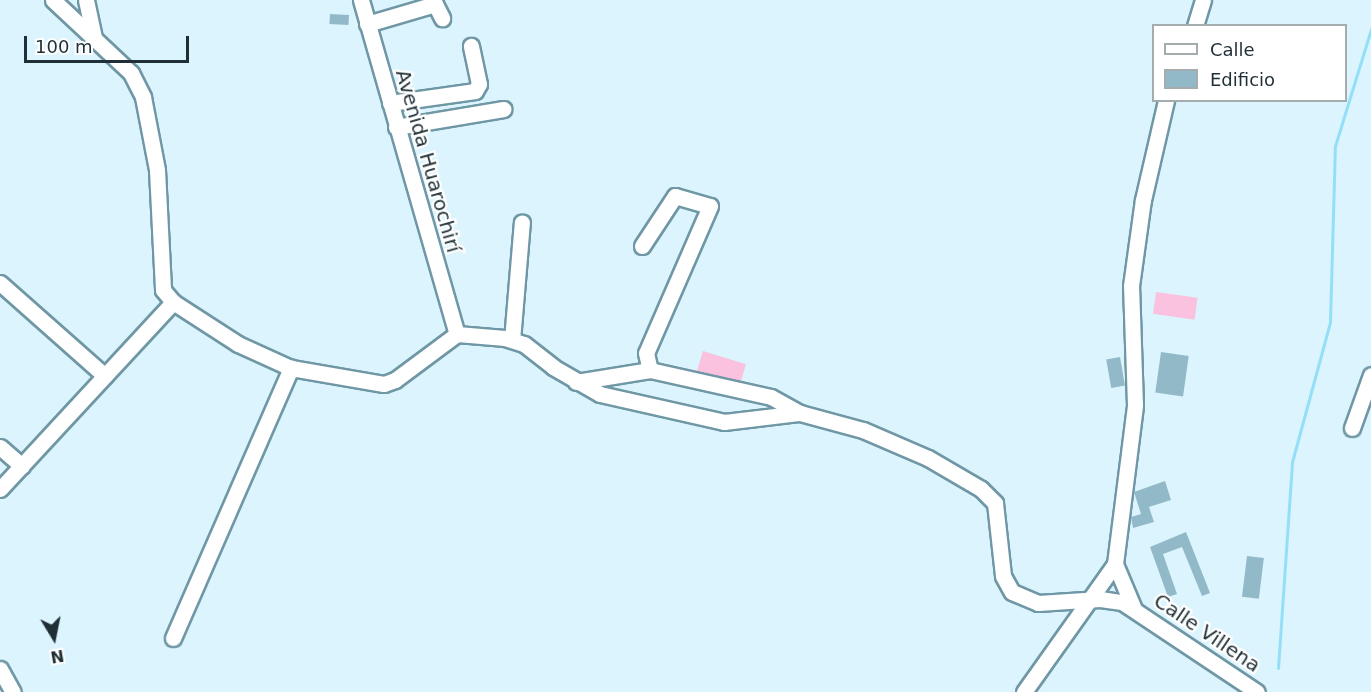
<!DOCTYPE html>
<meta charset="utf-8">
<style>
body{margin:0}
#map{position:relative;width:1371px;height:692px;overflow:hidden;background:#dcf4fd;font-family:"DejaVu Sans",sans-serif}
div>[style]{position:absolute}
[style*='--x']{left:calc(var(--x)*1px);top:calc(var(--y)*1px);width:calc(var(--w)*1px);rotate:calc(var(--a)*1deg)}
.green>*{inset:0;background:#fac2de;transform-origin:0 0}
.stream>*{height:3px;margin:-1.5px;padding:0 1.5px;transform-origin:1.5px;border-radius:1.5px;background:#94dff8}
.building>*{inset:0;background:#91b9c8;transform-origin:0 0}
.roads{filter:drop-shadow(2px 0 #6f97a5) drop-shadow(-2px 0 #6f97a5) drop-shadow(0 2px #6f97a5) drop-shadow(0 -2px #6f97a5)}
.minor>*{height:15px;margin:-7.5px;padding:0 7.5px;transform-origin:7.5px;border-radius:7.5px;background:#fff}
span{translate:-50% -50%;white-space:nowrap;text-align:center;line-height:1.15;-webkit-text-stroke:4.5px #fff;paint-order:stroke}
.street-label{font-size:20px;color:#1f2f35}
.legend{position:absolute;left:1152px;top:24px;width:195px;height:78px;box-sizing:border-box;background:#fff;border:2px solid #a5acae;margin:0;padding:8px 10px;list-style:none;font-size:18px;color:#1f2f35}
.legend li{display:flex;align-items:center;gap:12px;height:30px}
.legend b{width:30px;border:2px solid #a5acae}
.north{position:absolute;left:24px;top:608px;width:60px;height:60px;-webkit-text-stroke:4px #fff;paint-order:stroke;rotate:170deg;font-size:16px;font-weight:700;line-height:24px;text-align:center;color:#1f2f35}
.north::after{content:'';display:block;margin:auto;width:21px;height:27px;background:#1f2f35;clip-path:polygon(50% 0,100% 100%,50% 72%,0 100%)}
.scale{position:absolute;left:24px;top:36px;width:165px;height:27px;box-sizing:border-box;border:3px solid #1f2f35;border-top:0;padding-left:8px;font-size:18px;line-height:21px;white-space:nowrap;color:#1f2f35;-webkit-text-stroke:4px #fff;paint-order:stroke}
</style>
<div id="map">
<div class="green">
<div style="left:1156px;top:292px;width:42px;height:22px;rotate:8deg"></div>
<div style="left:703px;top:351px;width:45px;height:23px;rotate:17deg"></div>
</div>
<div class="stream">
<div style="--x:1278;--y:668;--w:206;--a:-86.1"></div>
<div style="--x:1292;--y:462;--w:145;--a:-74.8"></div>
<div style="--x:1330;--y:322;--w:176;--a:-88.4"></div>
<div style="--x:1335;--y:146;--w:122;--a:-72.9"></div>
</div>
<div class="building">
<div style="left:330px;top:14px;width:19px;height:10px;rotate:3deg"></div>
<div style="left:1161px;top:352px;width:28px;height:41px;rotate:8deg"></div>
<div style="left:1120px;top:357px;width:29px;height:14px;rotate:80deg"></div>
<div style="clip-path:polygon(1165px 481px,1171px 500px,1149px 507px,1154px 522px,1133px 528px,1131px 517px,1141px 514px,1134px 492px)"></div>
<div style="clip-path:polygon(1186px 532px,1210px 593px,1202px 596px,1182px 547px,1163px 554px,1177px 594px,1168px 597px,1150px 547px)"></div>
<div style="left:1247px;top:556px;width:17px;height:41px;rotate:7deg"></div>
</div>
<div class="roads">
<div class="minor">
<div style="--x:53;--y:0;--w:107;--a:43.1"></div>
<div style="--x:131;--y:73;--w:27;--a:63"></div>
<div style="--x:143;--y:97;--w:74;--a:79.1"></div>
<div style="--x:157;--y:170;--w:120;--a:87.1"></div>
<div style="--x:163;--y:290;--w:16;--a:50"></div>
<div style="--x:173;--y:302;--w:77;--a:32.9"></div>
<div style="--x:238;--y:344;--w:58;--a:24.4"></div>
<div style="--x:291;--y:368;--w:94;--a:9.8"></div>
<div style="--x:384;--y:384;--w:12;--a:-20"></div>
<div style="--x:395;--y:380;--w:77;--a:-36.6"></div>
<div style="--x:457;--y:334;--w:48;--a:4.8"></div>
<div style="--x:505;--y:338;--w:20;--a:18"></div>
<div style="--x:524;--y:344;--w:37;--a:38"></div>
<div style="--x:553;--y:367;--w:54;--a:29.9"></div>
<div style="--x:600;--y:394;--w:127;--a:12.7"></div>
<div style="--x:724;--y:422;--w:77;--a:-6.8"></div>
<div style="--x:800;--y:413;--w:65;--a:15.1"></div>
<div style="--x:863;--y:430;--w:71;--a:23.3"></div>
<div style="--x:928;--y:458;--w:61;--a:30.3"></div>
<div style="--x:981;--y:489;--w:20;--a:45"></div>
<div style="--x:995;--y:503;--w:73;--a:83.7"></div>
<div style="--x:1003;--y:576;--w:18;--a:61"></div>
<div style="--x:1012;--y:592;--w:28;--a:23"></div>
<div style="--x:1038;--y:603;--w:62;--a:-3.7"></div>
<div style="--x:1100;--y:599;--w:22;--a:8"></div>
<div style="--x:1122;--y:602;--w:162;--a:33.7"></div>
<div style="--x:86;--y:0;--w:39;--a:78"></div>
<div style="--x:361;--y:0;--w:348;--a:74"></div>
<div style="--x:367;--y:24;--w:71;--a:-16.4"></div>
<div style="--x:435;--y:4;--w:16;--a:63"></div>
<div style="--x:1195;--y:26;--w:27;--a:-73"></div>
<div style="--x:390;--y:103;--w:86;--a:-8"></div>
<div style="--x:475;--y:91;--w:8;--a:-60"></div>
<div style="--x:479;--y:84;--w:39;--a:-102"></div>
<div style="--x:396;--y:127;--w:109;--a:-9.5"></div>
<div style="--x:642;--y:246;--w:60;--a:-56.6"></div>
<div style="--x:675;--y:196;--w:36;--a:16"></div>
<div style="--x:710;--y:206;--w:160;--a:113.5"></div>
<div style="--x:646;--y:353;--w:17;--a:77"></div>
<div style="--x:0;--y:283;--w:140;--a:41.5"></div>
<div style="--x:512;--y:340;--w:118;--a:-85.2"></div>
<div style="--x:576;--y:382;--w:75;--a:-9.2"></div>
<div style="--x:650;--y:370;--w:124;--a:12.6"></div>
<div style="--x:771;--y:397;--w:33;--a:29"></div>
<div style="--x:1352;--y:428;--w:56;--a:-70.3"></div>
<div style="--x:0;--y:447;--w:29;--a:41"></div>
<div style="--x:0;--y:489;--w:255;--a:-47.2"></div>
<div style="--x:1115;--y:564;--w:49;--a:67.1"></div>
<div style="--x:173;--y:638;--w:295;--a:-66.4"></div>
<div style="--x:0;--y:669;--w:26;--a:61"></div>
<div style="--x:1024;--y:692;--w:157;--a:-54.6"></div>
<div style="--x:1115;--y:564;--w:160;--a:-82.8"></div>
<div style="--x:1135;--y:405;--w:119;--a:-91.9"></div>
<div style="--x:1131;--y:286;--w:87;--a:-82.1"></div>
<div style="--x:1143;--y:200;--w:103;--a:-77"></div>
</div>
</div>
<div class="street-label">
<span style="left:428px;top:161px;rotate:74deg">Avenida Huarochirí</span>
<span style="left:1207px;top:633px;rotate:34deg">Calle Villena</span>
</div>
<ul class="legend">
<li><b style="height:8px;background:#fff"></b>Calle</li>
<li><b style="height:16px;background:#91b9c8"></b>Edificio</li>
</ul>
<div class="north">N</div>
<div class="scale">100 m</div>
</div>
